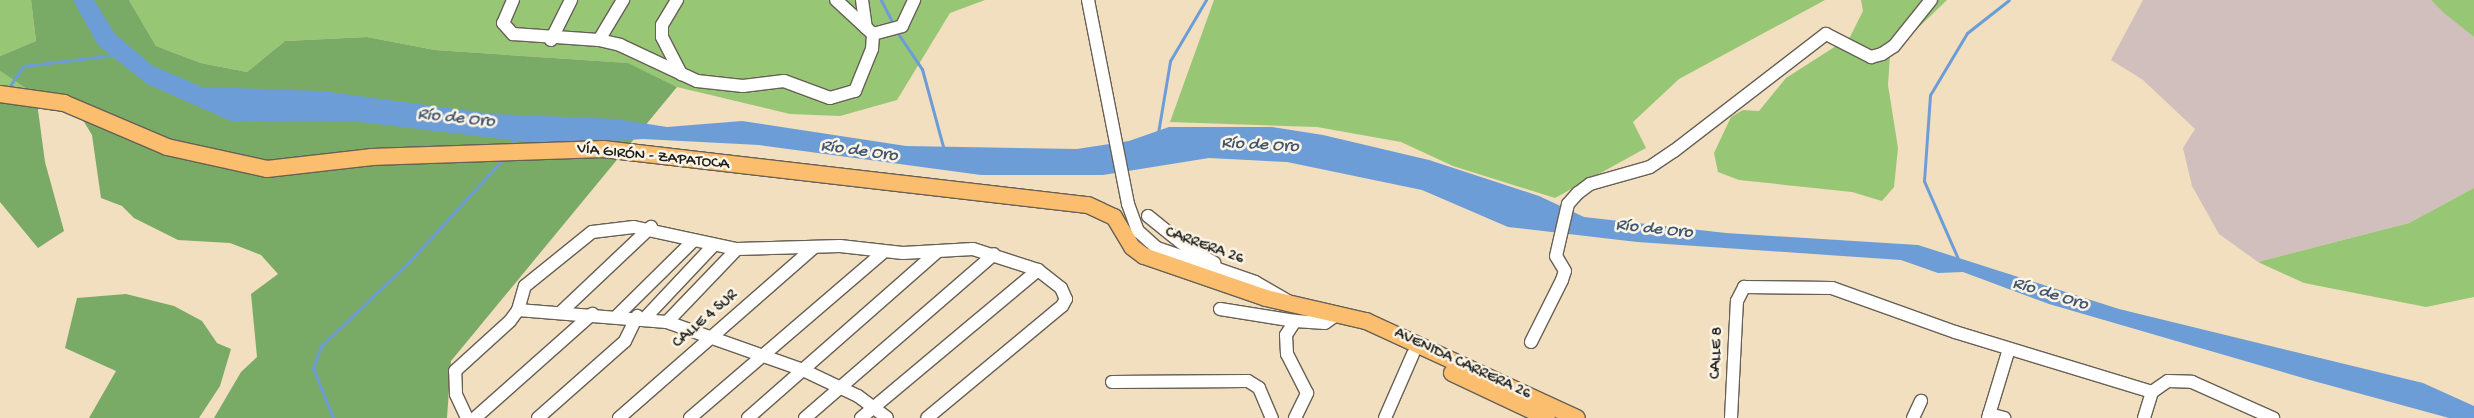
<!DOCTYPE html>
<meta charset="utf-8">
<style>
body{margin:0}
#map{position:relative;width:2474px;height:418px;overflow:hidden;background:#f2dfbf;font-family:"Gochi Hand",sans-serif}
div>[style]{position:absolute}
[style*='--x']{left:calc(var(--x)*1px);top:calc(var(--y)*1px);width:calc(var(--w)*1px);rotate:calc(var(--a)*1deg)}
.industrial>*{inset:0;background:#d1bfbd}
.green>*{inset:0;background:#97c675}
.forest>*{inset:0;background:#79ab66}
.water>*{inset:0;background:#6c9dd6}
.stream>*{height:3px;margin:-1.5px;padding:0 1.5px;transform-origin:1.5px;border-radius:1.5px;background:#6c9dd6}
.roads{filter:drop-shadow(1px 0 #676055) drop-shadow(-1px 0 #676055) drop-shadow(0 1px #676055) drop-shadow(0 -1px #676055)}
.minor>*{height:12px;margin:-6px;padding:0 6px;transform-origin:6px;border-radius:6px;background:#fff}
.major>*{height:16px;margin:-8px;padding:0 8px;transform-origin:8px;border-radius:8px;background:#fbbd6e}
span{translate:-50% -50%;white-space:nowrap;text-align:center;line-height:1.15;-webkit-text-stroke:5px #fcf5e5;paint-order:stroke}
.street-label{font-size:16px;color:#1c1c1c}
.water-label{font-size:18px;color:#405670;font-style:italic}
</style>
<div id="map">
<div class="industrial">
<div style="clip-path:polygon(2143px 0,2431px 0,2474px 37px,2474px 188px,2409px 223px,2258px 262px,2219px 234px,2192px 186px,2183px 148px,2195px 129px,2143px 80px,2111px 60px)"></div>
</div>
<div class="green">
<div style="clip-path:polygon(0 0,31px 0,36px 41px,0 56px)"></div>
<div style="clip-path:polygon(129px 0,985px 0,950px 13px,897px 100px,840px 116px,790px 114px,677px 87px,627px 63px,435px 50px,367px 37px,285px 41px,247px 72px,201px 63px,156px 46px)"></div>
<div style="clip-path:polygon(1214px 0,1825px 0,1679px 79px,1633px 122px,1646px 148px,1555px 198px,1453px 166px,1401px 142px,1317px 127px,1170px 122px)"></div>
<div style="clip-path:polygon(1861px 0,1947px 0,1890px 55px,1888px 85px,1898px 148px,1894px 187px,1882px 201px,1852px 192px,1739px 180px,1718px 172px,1714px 153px,1731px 117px,1743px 110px,1759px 111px,1786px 78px,1850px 37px,1863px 11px)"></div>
<div style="clip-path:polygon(2431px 0,2474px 0,2474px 37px,2444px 13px)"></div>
<div style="clip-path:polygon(0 71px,36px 94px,0 90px)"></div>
<div style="clip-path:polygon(2474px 188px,2474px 297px,2426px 307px,2304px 283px,2258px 262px,2409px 223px)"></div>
</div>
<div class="forest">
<div style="clip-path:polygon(31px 0,129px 0,156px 46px,201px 63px,247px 72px,285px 41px,367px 37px,435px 50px,628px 63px,677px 87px,451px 361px,447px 418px,214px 418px,241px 372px,257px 357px,251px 294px,278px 274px,261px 255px,230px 243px,178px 240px,134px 218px,122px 206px,101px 198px,92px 135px,69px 97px,36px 95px,45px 162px,64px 231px,38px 248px,0 202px,0 90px,35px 94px,0 71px,0 56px,36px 41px)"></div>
<div style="clip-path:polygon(126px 294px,174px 306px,202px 321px,217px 343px,231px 349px,220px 386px,199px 418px,89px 418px,116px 371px,65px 348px,77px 298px)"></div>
</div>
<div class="water">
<div style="clip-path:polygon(73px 0,94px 0,115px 34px,153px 66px,202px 87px,322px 91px,493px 114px,616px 119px,667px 127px,742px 121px,906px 146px,1077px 149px,1129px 141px,1169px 127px,1272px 127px,1323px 135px,1429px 160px,1539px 196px,1584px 217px,1726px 233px,1918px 245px,2119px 309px,2423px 383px,2474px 406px,2474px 418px,2449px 418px,2310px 380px,2049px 304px,1963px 272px,1938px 273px,1901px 260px,1637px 242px,1508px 227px,1422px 190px,1287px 162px,1209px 158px,1103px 175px,981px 175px,759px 145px,643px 139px,551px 145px,352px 121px,233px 122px,147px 84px,98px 45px)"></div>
</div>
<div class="stream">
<div style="--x:881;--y:0;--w:29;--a:63"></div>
<div style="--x:897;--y:32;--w:45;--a:56"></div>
<div style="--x:922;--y:69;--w:84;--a:74.8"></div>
<div style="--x:8;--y:89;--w:27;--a:-57"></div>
<div style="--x:23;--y:66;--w:92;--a:-6.9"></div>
<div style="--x:1158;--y:133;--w:73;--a:-80.5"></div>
<div style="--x:1170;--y:61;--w:71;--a:-59.5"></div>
<div style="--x:510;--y:147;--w:14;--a:-60"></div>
<div style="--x:1959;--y:261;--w:87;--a:-113.6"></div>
<div style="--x:1924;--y:181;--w:86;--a:-86"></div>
<div style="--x:1930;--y:95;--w:72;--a:-59.2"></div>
<div style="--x:1967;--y:33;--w:53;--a:-38.2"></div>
<div style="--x:333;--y:418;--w:54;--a:-111.8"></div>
<div style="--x:313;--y:368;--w:23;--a:-70"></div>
<div style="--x:321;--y:346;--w:122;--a:-43.7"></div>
<div style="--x:409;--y:262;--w:139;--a:-47.6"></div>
</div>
<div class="roads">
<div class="minor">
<div style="--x:513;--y:0;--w:25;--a:113"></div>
<div style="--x:503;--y:23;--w:15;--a:48"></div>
<div style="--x:513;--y:34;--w:86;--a:4"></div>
<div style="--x:599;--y:40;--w:22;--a:13"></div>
<div style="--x:620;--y:45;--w:85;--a:25.1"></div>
<div style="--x:697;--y:81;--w:46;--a:6.2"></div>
<div style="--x:743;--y:86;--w:41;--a:-7"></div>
<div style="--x:784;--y:81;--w:49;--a:20.3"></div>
<div style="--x:830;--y:98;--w:26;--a:-16"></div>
<div style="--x:855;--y:91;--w:45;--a:-68"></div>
<div style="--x:872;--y:49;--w:15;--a:-86"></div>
<div style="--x:873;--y:34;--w:50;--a:-137.4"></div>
<div style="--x:677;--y:0;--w:29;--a:121"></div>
<div style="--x:662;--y:25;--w:12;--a:90"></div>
<div style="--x:662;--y:37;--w:42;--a:62.8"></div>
<div style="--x:862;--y:0;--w:28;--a:82"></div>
<div style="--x:1088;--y:0;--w:208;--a:78.9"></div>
<div style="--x:1128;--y:204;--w:29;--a:70"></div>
<div style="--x:1138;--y:231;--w:25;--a:42"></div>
<div style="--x:1157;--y:248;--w:104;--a:19.1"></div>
<div style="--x:1255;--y:282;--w:38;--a:30"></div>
<div style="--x:873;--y:34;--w:30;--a:-15"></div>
<div style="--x:902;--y:26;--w:29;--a:-65"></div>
<div style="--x:551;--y:40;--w:45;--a:-63.4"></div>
<div style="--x:599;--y:40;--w:47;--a:-59"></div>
<div style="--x:1148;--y:216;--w:48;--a:39"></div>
<div style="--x:1185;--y:246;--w:34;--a:30"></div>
<div style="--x:1220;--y:309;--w:76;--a:9.1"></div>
<div style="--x:518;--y:310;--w:149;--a:4.6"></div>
<div style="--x:667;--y:322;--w:144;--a:19.4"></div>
<div style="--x:803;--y:370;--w:61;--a:25.3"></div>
<div style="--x:858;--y:396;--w:36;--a:37"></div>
<div style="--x:561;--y:312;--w:124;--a:-43.4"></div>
<div style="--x:618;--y:315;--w:105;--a:-44.6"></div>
<div style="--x:646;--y:317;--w:98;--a:-46.7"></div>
<div style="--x:667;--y:322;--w:101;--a:-46.2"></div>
<div style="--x:1531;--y:342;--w:69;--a:-63.4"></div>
<div style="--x:1562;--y:280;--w:9;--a:-72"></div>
<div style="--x:1565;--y:271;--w:17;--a:-121"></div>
<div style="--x:1556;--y:256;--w:53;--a:-77"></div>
<div style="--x:1568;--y:204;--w:15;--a:-48"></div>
<div style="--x:1578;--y:193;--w:15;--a:-37"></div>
<div style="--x:1590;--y:184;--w:62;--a:-15.8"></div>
<div style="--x:1650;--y:167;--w:29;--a:-34"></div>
<div style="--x:1674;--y:151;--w:192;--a:-37.6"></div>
<div style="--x:1826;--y:34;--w:51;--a:27.1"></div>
<div style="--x:1871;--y:57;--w:11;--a:-15"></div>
<div style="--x:1882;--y:54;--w:14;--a:-34"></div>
<div style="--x:1894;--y:46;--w:59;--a:-51.2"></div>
<div style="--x:1112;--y:382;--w:136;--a:-0.4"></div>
<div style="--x:1248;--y:381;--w:13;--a:32"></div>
<div style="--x:1259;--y:388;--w:33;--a:67"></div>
<div style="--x:2152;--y:392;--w:19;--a:-35"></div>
<div style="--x:2168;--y:381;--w:24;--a:2"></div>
<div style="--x:2192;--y:382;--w:89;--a:24"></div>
<div style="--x:1989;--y:414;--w:16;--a:15"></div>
<div style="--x:467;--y:418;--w:26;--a:-115"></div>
<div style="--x:456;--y:394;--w:23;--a:-92"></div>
<div style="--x:455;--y:371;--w:74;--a:-42.3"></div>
<div style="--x:510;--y:321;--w:14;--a:-54"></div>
<div style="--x:518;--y:310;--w:25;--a:-74"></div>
<div style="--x:525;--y:286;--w:86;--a:-38.9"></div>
<div style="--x:592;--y:232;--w:42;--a:-6.8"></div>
<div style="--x:634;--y:227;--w:105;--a:12.1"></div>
<div style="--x:737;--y:249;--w:103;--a:-1.7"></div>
<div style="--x:840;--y:246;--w:63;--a:6.3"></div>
<div style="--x:903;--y:253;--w:70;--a:-3.3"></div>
<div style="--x:973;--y:249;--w:68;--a:17.9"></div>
<div style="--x:1038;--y:270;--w:29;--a:38"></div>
<div style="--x:1061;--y:288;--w:12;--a:66"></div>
<div style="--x:1066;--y:299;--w:8;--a:120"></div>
<div style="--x:1062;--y:306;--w:175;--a:140.3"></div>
<div style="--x:475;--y:418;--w:157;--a:-41.6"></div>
<div style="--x:538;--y:418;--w:116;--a:-41.5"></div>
<div style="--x:625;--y:341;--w:28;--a:-64"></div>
<div style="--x:619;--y:418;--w:259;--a:-41.2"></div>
<div style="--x:690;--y:418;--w:255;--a:-40.6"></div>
<div style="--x:748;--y:418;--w:253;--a:-41.3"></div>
<div style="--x:805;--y:418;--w:250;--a:-40.9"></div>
<div style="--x:861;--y:418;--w:231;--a:-39.9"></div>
<div style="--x:1295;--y:418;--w:28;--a:-64"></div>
<div style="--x:1307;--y:393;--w:44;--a:-117.1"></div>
<div style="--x:1287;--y:354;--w:19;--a:-93"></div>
<div style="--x:1286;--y:335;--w:17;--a:-57"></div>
<div style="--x:1295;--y:321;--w:30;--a:4"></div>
<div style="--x:1325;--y:323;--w:14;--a:-36"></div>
<div style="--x:1385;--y:418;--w:70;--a:-66.4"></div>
<div style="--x:1731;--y:418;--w:117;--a:-87.1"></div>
<div style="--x:1737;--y:301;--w:16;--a:-63"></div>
<div style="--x:1744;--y:287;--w:88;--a:0.7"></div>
<div style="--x:1832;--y:288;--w:131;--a:19.7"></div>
<div style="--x:1955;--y:332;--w:206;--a:16.9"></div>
<div style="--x:1913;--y:418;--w:19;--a:-65"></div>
<div style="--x:1988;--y:418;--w:72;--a:-73.1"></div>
<div style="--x:2144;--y:418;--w:27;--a:-73"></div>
</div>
<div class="major">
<div style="--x:0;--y:94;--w:65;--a:8"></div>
<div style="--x:64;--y:103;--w:112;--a:23.1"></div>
<div style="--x:167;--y:147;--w:102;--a:12.4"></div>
<div style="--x:267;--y:169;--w:106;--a:-6.5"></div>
<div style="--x:372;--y:157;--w:231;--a:-2"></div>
<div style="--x:603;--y:149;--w:488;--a:6.6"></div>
<div style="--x:1088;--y:205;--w:29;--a:25"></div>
<div style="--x:1114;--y:217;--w:35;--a:59"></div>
<div style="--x:1132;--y:247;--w:15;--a:37"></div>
<div style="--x:1144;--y:256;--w:129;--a:19"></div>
<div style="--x:1266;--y:298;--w:103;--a:13"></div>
<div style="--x:1366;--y:321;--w:232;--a:24.7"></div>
<div style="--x:1452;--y:373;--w:105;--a:25.3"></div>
</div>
</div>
<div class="street-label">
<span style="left:653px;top:158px;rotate:6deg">VÍA GIRÓN - ZAPATOCA</span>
<span style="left:1204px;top:247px;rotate:20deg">CARRERA 26</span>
<span style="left:706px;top:320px;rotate:-41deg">CALLE 4 SUR</span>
<span style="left:1718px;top:353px;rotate:-87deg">CALLE 8</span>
<span style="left:1462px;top:365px;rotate:25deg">AVENIDA CARRERA 26</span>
</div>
<div class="water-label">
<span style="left:456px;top:119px;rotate:6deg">Río de Oro</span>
<span style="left:1260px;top:146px;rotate:3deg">Río de Oro</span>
<span style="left:859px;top:152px;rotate:8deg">Río de Oro</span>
<span style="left:1654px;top:230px;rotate:6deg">Río de Oro</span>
<span style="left:2050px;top:295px;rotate:17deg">Río de Oro</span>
</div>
</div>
